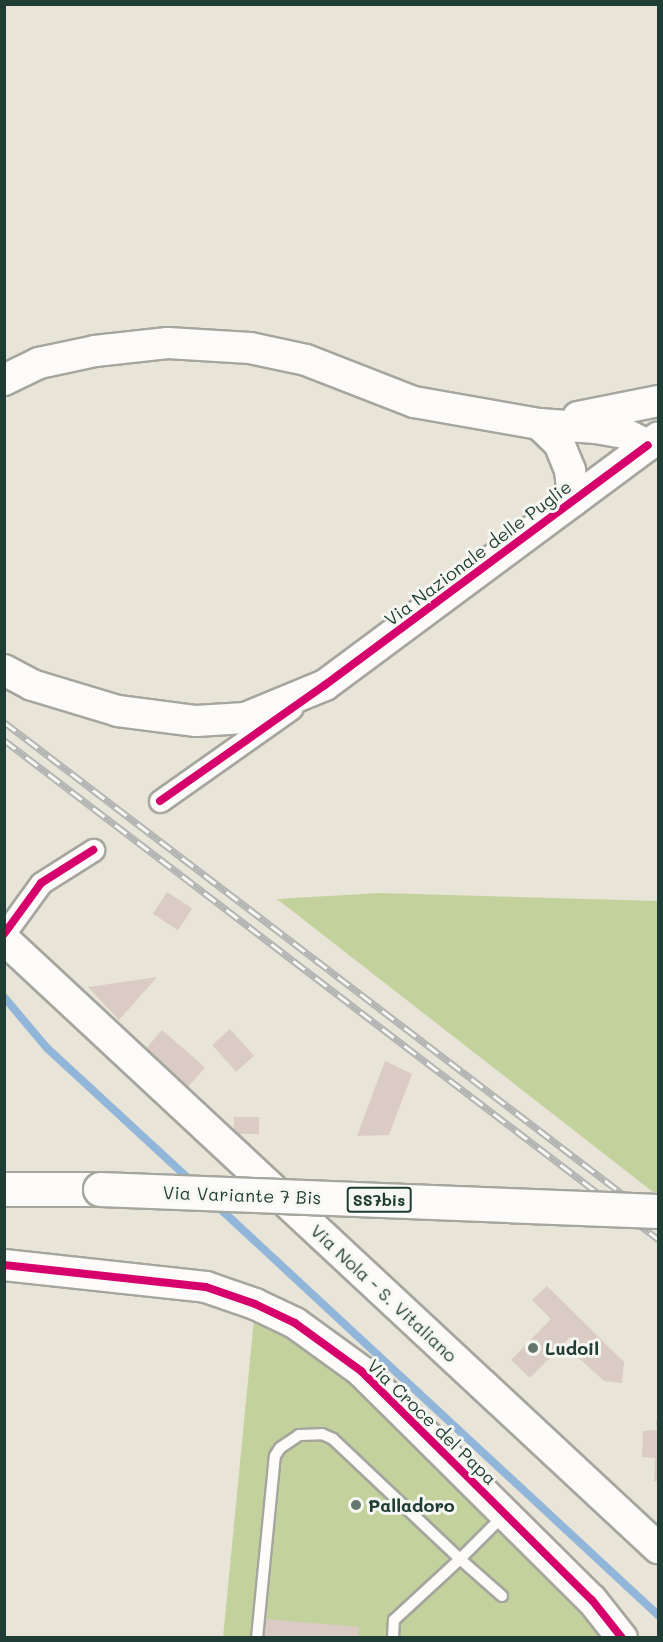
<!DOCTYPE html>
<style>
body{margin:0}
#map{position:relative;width:663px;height:1642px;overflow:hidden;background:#e9e4d8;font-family:Mali,sans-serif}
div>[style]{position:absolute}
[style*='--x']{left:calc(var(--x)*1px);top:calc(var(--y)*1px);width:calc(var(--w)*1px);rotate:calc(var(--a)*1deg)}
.green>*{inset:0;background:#c3d29c}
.stream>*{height:8px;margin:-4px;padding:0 4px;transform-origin:4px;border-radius:4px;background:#92b6d9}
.building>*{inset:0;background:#dbcbc5;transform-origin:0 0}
.roads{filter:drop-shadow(2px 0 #a5a69e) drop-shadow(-2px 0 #a5a69e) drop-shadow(0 2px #a5a69e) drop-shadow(0 -2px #a5a69e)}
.lane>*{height:10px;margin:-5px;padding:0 5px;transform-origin:5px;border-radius:5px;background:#fcfbf9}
.street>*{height:21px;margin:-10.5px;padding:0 10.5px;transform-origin:10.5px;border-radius:10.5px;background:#fcfbf9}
.secondary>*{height:30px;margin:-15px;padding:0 15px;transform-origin:15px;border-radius:15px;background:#fcfbf9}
.primary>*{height:33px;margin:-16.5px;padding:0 16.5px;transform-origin:16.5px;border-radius:16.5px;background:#fcfbf9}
.rail>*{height:7px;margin-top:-3.5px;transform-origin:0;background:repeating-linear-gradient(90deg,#f6f6f2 0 14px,#b3b5b3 0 28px);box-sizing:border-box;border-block:2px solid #b3b5b3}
.bridges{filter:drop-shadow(2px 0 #a5a69e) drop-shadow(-2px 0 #a5a69e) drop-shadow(0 2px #a5a69e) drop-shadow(0 -2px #a5a69e)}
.primary-bridge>*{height:33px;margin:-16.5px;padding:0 16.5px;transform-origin:16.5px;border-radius:16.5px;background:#fcfbf9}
.cycleway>*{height:8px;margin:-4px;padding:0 4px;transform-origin:4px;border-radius:4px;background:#d6006c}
.dots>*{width:16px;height:16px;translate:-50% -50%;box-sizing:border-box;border:3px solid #f6f6f2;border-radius:50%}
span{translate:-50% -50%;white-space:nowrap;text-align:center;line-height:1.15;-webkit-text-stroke:6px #f6f6f2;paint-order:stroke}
.shield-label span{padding:2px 4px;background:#f6f6f2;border:2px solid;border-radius:4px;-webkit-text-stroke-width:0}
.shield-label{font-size:16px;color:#1f3d34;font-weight:700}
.street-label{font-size:18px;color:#1f3d34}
.poi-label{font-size:18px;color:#1f3d34;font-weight:700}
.left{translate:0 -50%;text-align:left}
.frame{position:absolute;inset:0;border:6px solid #1f3d34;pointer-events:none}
</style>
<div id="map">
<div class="green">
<div style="clip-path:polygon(379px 893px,658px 901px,658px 1192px,653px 1192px,277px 899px)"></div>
<div style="clip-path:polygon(254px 1319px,283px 1331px,346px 1378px,611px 1638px,223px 1638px)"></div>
</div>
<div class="stream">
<div style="--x:4;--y:997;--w:67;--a:49.9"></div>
<div style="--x:47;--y:1048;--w:197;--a:42.7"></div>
<div style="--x:214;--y:1203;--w:606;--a:42.86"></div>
</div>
<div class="building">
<div style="left:167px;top:892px;width:30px;height:26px;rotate:33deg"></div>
<div style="clip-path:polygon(157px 977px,119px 1020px,88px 987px)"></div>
<div style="left:230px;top:1029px;width:36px;height:24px;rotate:48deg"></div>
<div style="left:162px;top:1030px;width:57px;height:27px;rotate:41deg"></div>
<div style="clip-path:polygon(385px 1061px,412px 1074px,389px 1135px,357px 1136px)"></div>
<div style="left:234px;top:1117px;width:25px;height:17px"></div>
<div style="clip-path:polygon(547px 1286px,624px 1362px,622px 1383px,604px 1381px,569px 1349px,575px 1343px,570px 1337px,530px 1378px,511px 1360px,551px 1319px,532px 1300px)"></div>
<div style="clip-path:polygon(656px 1420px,658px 1420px,658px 1481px,654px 1481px,655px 1458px,642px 1457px,643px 1431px,657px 1430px)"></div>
<div style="clip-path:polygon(266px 1619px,359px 1627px,358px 1638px,264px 1638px)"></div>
</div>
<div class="roads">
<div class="lane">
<div style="--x:257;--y:1638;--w:183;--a:-84.4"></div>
<div style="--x:275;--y:1456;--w:9;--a:-58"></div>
<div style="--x:280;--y:1448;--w:23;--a:-34"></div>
<div style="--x:299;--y:1435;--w:23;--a:-2"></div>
<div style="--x:322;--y:1434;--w:12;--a:24"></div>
<div style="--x:333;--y:1439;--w:175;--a:43.4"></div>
<div style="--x:460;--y:1559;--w:64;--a:-45"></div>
<div style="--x:393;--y:1638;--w:18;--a:-87"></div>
<div style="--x:394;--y:1620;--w:90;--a:-42.7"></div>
<div style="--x:460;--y:1559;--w:56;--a:41.4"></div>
</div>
<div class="street">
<div style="--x:160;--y:801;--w:161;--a:-35.2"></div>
<div style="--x:4;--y:934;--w:63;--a:-54"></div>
<div style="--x:41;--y:883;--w:62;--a:-32.4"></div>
</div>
<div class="secondary">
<div style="--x:4;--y:380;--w:39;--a:-26"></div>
<div style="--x:39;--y:363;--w:57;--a:-12.1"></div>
<div style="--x:95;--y:351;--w:73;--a:-6.3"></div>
<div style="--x:168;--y:343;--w:82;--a:3.5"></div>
<div style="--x:250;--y:348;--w:57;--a:12.1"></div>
<div style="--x:306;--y:360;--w:116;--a:21.3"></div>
<div style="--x:414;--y:402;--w:127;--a:10"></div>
<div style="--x:539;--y:424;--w:57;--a:4"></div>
<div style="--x:596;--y:428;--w:28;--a:10"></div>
<div style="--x:624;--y:433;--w:27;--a:27"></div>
<div style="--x:578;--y:417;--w:82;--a:-11.3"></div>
<div style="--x:539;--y:424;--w:28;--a:44"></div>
<div style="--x:559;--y:443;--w:29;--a:68"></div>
<div style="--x:570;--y:470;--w:31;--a:84"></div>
<div style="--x:4;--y:670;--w:32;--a:28"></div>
<div style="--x:32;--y:685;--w:90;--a:16.8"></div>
<div style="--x:118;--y:711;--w:79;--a:7.3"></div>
<div style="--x:196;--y:721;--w:49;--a:-3.5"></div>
<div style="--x:245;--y:718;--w:87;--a:-22.4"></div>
<div style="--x:325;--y:685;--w:415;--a:-36.6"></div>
<div style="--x:4;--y:939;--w:894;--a:42.96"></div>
<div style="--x:4;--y:1265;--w:203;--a:6.2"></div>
<div style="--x:206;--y:1287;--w:52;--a:19.1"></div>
<div style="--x:255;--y:1304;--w:44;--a:25.4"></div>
<div style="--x:295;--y:1323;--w:82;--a:36"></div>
<div style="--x:361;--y:1371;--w:325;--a:44.8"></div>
<div style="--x:592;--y:1600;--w:48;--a:51.7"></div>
</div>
<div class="primary">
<div style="--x:4;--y:1189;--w:96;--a:0"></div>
</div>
</div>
<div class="rail">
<div style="--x:4;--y:722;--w:823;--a:37.34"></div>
<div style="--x:4;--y:740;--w:823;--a:37.34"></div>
</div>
<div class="bridges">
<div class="primary-bridge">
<div style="--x:100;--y:1189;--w:558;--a:2.26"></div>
</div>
</div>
<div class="cycleway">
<div style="--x:160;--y:801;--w:202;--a:-35.1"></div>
<div style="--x:325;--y:685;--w:402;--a:-36.6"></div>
<div style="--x:4;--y:934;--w:63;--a:-54"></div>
<div style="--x:41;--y:883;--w:62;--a:-32.4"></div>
<div style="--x:4;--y:1265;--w:203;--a:6.2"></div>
<div style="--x:206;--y:1287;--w:52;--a:19.1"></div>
<div style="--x:255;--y:1304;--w:44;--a:25.4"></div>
<div style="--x:295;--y:1323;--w:82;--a:36"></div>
<div style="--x:361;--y:1371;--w:325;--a:44.8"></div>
<div style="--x:592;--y:1600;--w:48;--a:51.7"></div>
</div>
<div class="dots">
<div style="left:533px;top:1348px;background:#66776d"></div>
<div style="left:356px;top:1505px;background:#66776d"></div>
</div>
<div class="shield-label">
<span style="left:379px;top:1200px">SS7bis</span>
</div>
<div class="street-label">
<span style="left:478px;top:553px;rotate:-37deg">Via Nazionale delle Puglie</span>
<span style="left:242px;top:1195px;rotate:2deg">Via Variante 7 Bis</span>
<span style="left:384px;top:1293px;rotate:43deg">Via Nola - S. Vitaliano</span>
<span style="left:432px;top:1422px;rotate:44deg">Via Croce del Papa</span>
</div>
<div class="poi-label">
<span class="left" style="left:545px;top:1348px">Ludoil</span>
<span class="left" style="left:368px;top:1505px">Palladoro</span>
</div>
<div class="frame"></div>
</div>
